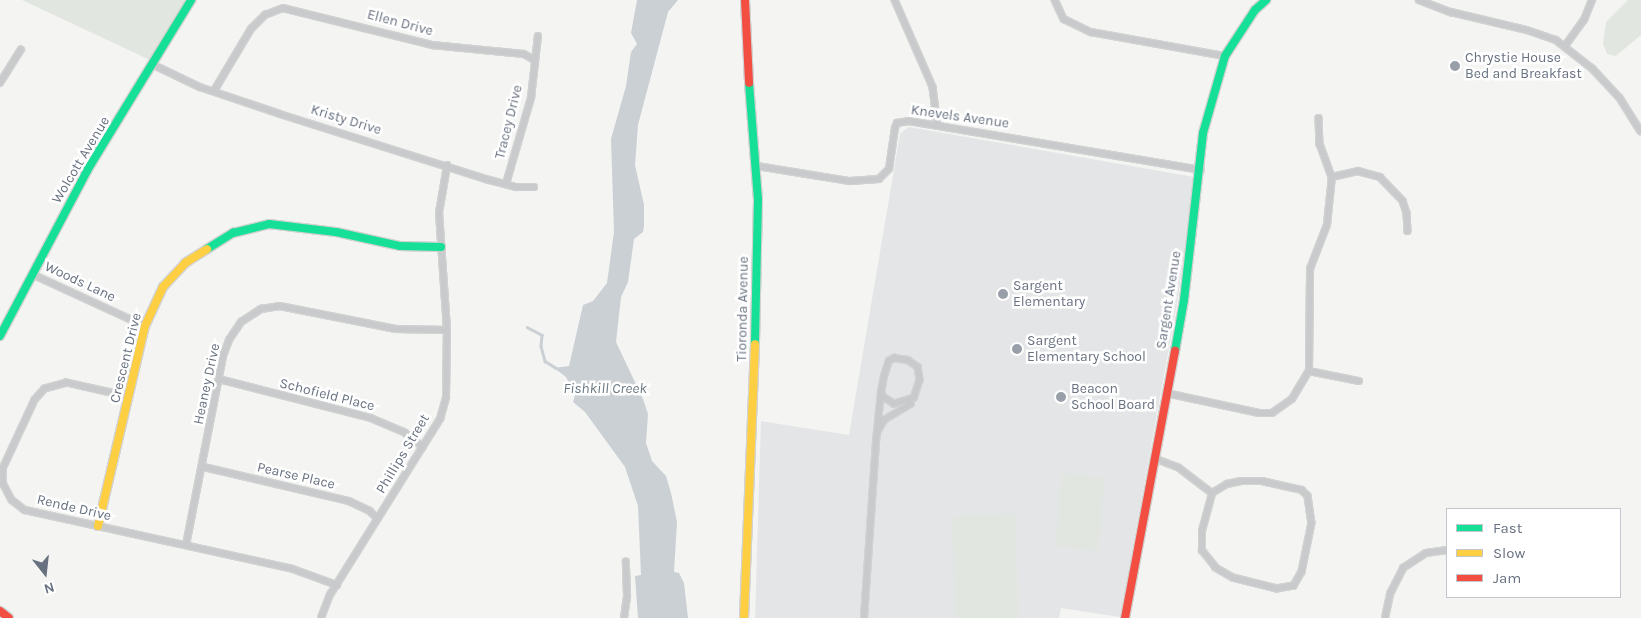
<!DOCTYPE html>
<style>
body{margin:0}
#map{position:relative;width:1641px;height:618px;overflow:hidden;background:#f4f4f3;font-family:Karla,sans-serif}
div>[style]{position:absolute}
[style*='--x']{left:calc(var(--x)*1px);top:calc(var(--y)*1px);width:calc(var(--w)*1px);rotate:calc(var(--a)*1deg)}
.built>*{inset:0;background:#e4e5e6}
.green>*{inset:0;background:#e2e6e1;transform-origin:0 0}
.water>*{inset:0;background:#cbd0d4}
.stream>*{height:2.5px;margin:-1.25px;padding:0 1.25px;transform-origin:1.25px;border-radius:1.25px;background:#cbd0d4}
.roads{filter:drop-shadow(1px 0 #d1d2d2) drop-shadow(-1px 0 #d1d2d2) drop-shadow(0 1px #d1d2d2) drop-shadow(0 -1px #d1d2d2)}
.street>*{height:5.5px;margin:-2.75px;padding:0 2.75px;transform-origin:2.75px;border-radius:2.75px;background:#c9cacb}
.fast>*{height:8px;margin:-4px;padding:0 4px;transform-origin:4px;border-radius:4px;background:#16e098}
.slow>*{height:8px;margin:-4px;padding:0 4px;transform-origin:4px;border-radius:4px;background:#ffcf43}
.jam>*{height:8px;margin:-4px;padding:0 4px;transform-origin:4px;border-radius:4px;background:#f24e42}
.dots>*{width:14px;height:14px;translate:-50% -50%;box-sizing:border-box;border:2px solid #fff;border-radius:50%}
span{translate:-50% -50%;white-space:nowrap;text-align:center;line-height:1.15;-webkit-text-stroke:5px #fff;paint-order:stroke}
.street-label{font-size:14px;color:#687180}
.poi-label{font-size:14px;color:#687180}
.left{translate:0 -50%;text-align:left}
.water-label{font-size:15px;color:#697883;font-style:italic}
.legend{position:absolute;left:1446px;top:508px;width:175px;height:90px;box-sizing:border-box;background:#fff;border:1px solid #c3c6cc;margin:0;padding:6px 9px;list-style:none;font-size:15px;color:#687180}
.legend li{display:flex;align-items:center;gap:10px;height:25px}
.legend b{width:25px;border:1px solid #c3c6cc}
.north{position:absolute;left:20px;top:548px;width:50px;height:50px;-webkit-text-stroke:4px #fff;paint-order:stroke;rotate:164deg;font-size:14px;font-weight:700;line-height:20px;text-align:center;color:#687180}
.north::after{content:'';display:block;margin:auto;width:18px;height:22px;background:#687180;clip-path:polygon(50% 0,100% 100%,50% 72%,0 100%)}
</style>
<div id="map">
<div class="built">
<div style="clip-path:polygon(909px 127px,1194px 177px,1178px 298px,1120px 617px,1061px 608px,1059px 618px,755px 618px,761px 421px,849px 435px,900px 134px)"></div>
</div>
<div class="green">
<div style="clip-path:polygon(22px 0,186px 0,152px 61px)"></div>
<div style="clip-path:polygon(1628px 0,1641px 0,1641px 35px,1616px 56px,1607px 54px,1603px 44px,1606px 22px)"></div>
<div style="left:1061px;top:474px;width:43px;height:73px;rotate:4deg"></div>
<div style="left:1015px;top:514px;width:104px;height:63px;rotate:88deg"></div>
</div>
<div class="water">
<div style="clip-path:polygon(637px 0,678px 0,668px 12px,638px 125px,635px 165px,644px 205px,644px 226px,643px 232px,634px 239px,628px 282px,621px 297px,616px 342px,643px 399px,648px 414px,646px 443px,652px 461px,666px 476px,671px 493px,677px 522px,674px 572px,679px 573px,684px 583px,688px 618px,638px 618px,635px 576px,641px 575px,638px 506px,625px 467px,585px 412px,573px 402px,575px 395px,566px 377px,554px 368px,569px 366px,583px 305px,593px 301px,607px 283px,614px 232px,611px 139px,626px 86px,631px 52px,637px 44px,631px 33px)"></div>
</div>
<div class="stream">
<div style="--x:527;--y:327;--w:17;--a:28"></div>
<div style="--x:542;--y:335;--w:11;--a:95"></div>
<div style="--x:541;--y:346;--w:16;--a:75"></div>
<div style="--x:545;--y:361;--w:13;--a:32"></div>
</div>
<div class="roads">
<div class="street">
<div style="--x:895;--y:0;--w:95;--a:66.4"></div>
<div style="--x:933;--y:87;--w:38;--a:83"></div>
<div style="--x:1055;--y:0;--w:21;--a:65"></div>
<div style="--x:1064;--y:19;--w:30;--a:26"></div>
<div style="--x:1091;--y:32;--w:136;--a:10.2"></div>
<div style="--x:1419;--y:0;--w:34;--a:21"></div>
<div style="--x:1451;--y:12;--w:78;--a:13.3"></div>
<div style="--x:1527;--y:30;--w:31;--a:19"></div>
<div style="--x:1556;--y:40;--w:46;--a:37.9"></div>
<div style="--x:1592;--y:68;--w:41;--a:47"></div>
<div style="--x:1620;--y:98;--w:39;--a:58"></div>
<div style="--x:1565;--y:46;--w:32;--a:-54"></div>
<div style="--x:1584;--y:20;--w:22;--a:-68"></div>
<div style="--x:154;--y:65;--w:51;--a:25.6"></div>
<div style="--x:200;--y:87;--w:84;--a:18.6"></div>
<div style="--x:280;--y:114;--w:216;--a:17.5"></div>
<div style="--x:486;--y:179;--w:31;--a:15"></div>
<div style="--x:516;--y:187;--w:18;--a:0"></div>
<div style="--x:0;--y:83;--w:39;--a:-58"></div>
<div style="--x:214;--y:91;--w:72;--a:-59.2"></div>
<div style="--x:251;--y:29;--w:20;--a:-45"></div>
<div style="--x:265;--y:15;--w:19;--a:-21"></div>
<div style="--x:283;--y:8;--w:154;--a:13.9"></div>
<div style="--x:432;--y:45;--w:92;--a:5.6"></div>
<div style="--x:524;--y:54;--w:10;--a:29"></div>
<div style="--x:1319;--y:118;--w:26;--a:88"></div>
<div style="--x:1320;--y:144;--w:35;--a:70"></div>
<div style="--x:757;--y:166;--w:94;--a:9.2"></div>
<div style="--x:850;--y:181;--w:29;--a:-4"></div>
<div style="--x:879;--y:179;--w:14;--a:-45"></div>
<div style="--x:889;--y:169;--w:41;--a:-81.7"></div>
<div style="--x:895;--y:128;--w:5;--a:-68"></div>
<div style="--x:897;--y:123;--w:12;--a:-9"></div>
<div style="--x:909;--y:121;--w:296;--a:9.5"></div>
<div style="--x:506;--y:184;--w:90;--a:-73.8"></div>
<div style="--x:531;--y:98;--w:62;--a:-83.6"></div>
<div style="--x:32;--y:274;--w:124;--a:24.7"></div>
<div style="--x:1309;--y:371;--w:51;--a:11.3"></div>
<div style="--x:219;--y:379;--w:157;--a:14.4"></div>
<div style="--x:371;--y:418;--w:36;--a:23"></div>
<div style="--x:404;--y:432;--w:24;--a:38"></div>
<div style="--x:1166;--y:393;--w:95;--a:12.1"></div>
<div style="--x:1259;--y:413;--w:13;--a:0"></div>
<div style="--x:1272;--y:413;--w:24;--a:-35"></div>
<div style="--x:1292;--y:399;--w:33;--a:-59"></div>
<div style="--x:1309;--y:371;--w:102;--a:-89.4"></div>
<div style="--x:1310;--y:269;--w:47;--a:-68.9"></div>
<div style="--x:1327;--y:225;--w:48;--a:-84.1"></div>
<div style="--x:1332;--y:177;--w:27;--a:-13"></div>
<div style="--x:1358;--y:171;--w:23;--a:15"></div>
<div style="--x:1380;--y:177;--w:33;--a:46"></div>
<div style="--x:1403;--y:201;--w:13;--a:72"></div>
<div style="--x:1407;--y:213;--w:18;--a:87"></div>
<div style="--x:129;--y:397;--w:64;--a:-167.3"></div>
<div style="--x:67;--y:383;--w:23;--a:165"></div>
<div style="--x:45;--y:389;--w:15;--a:132"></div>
<div style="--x:35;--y:400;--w:76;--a:114.9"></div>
<div style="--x:3;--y:469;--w:14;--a:90"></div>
<div style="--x:3;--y:483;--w:19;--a:62"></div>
<div style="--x:12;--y:500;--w:16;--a:38"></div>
<div style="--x:25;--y:510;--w:274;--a:12.4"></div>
<div style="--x:293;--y:569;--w:47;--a:20"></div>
<div style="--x:878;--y:431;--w:13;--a:-61"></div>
<div style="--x:884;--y:420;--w:31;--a:-31"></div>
<div style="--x:1154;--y:458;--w:26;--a:21"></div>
<div style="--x:1178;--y:467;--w:43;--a:37.4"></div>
<div style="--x:204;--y:467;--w:149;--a:13.2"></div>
<div style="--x:349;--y:501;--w:23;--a:25"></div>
<div style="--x:370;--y:511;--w:11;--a:45"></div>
<div style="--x:1241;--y:481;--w:21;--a:0"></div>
<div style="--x:1262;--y:481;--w:41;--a:12.7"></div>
<div style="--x:1302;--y:490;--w:8;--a:45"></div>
<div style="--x:1308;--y:496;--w:27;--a:82"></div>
<div style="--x:1312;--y:523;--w:50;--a:101.5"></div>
<div style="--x:1302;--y:572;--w:16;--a:120"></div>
<div style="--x:1294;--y:586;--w:17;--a:170"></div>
<div style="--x:1277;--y:589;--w:45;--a:-166"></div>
<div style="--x:1233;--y:578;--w:20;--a:-150"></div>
<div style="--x:1216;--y:568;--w:22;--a:-129"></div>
<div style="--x:1202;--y:551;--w:20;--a:-90"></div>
<div style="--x:1202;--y:531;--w:39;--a:-75"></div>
<div style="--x:1212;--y:493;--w:17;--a:-31"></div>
<div style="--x:1227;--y:484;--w:14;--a:-12"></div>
<div style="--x:186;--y:545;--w:193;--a:-78.9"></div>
<div style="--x:223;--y:356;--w:17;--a:-69"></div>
<div style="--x:229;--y:340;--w:22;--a:-56"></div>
<div style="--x:241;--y:322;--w:24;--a:-33"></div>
<div style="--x:261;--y:309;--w:19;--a:-9"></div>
<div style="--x:280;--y:306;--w:118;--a:11.2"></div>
<div style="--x:396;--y:329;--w:51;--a:1.1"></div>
<div style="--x:321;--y:618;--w:25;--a:-69"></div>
<div style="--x:330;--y:595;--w:208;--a:-58"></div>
<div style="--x:440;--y:419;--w:22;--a:-74"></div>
<div style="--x:446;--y:398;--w:68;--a:-89.2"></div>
<div style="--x:447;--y:330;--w:117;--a:-93.9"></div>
<div style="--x:439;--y:213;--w:48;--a:-80.3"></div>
<div style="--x:624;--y:618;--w:22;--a:-82"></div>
<div style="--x:627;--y:596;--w:34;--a:-92"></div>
<div style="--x:864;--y:618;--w:176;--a:-86.1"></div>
<div style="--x:876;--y:442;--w:50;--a:-84.3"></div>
<div style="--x:881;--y:392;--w:16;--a:-79"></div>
<div style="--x:884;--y:376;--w:16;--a:-72"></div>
<div style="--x:889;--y:361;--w:6;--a:-31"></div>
<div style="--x:894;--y:358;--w:14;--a:8"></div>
<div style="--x:908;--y:360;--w:12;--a:35"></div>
<div style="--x:918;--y:367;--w:13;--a:81"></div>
<div style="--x:920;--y:380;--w:19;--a:108"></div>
<div style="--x:914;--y:398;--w:21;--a:163"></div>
<div style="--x:894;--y:404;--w:13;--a:-148"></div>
<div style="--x:883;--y:397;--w:5;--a:-112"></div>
<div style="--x:1385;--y:618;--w:25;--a:-78"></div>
<div style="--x:1390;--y:594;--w:29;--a:-63"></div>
<div style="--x:1403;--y:568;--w:27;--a:-33"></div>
<div style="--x:1426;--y:553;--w:21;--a:-8"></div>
</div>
<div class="fast">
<div style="--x:749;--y:83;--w:116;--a:85.6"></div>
<div style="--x:758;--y:199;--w:145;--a:91.2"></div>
<div style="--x:207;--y:249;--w:31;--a:-32"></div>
<div style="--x:233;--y:233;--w:37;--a:-14"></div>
<div style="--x:269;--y:224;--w:67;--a:6.8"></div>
<div style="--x:336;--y:232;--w:66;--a:12.3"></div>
<div style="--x:400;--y:246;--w:41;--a:1.4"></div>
<div style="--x:0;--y:336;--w:189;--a:-62.2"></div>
<div style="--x:88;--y:169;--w:198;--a:-58.6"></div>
<div style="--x:1175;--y:351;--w:52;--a:-80"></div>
<div style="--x:1184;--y:300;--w:168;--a:-83.5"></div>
<div style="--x:1203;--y:133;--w:80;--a:-74.1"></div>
<div style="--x:1225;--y:56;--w:55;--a:-56.9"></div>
<div style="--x:1255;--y:10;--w:15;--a:-42"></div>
</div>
<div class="slow">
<div style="--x:98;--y:526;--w:205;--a:-76.8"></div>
<div style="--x:145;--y:326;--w:43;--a:-65.2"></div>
<div style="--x:163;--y:287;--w:33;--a:-47"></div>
<div style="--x:185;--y:263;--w:26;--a:-32"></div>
<div style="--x:744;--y:618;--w:274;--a:-87.7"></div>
</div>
<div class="jam">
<div style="--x:745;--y:0;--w:83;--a:87.2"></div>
<div style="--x:0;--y:611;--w:11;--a:38"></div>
<div style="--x:1125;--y:618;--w:272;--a:-79.4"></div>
</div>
</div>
<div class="dots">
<div style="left:1455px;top:66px;background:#999fa8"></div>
<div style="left:1003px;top:294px;background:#999fa8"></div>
<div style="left:1017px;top:349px;background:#999fa8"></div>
<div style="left:1061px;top:397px;background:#999fa8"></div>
</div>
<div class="street-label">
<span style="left:400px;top:23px;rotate:15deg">Ellen Drive</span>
<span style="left:960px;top:117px;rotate:8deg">Knevels Avenue</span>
<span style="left:346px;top:120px;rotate:17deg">Kristy Drive</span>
<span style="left:509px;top:122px;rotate:-76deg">Tracey Drive</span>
<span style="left:81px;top:160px;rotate:-59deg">Wolcott Avenue</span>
<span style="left:80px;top:282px;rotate:25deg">Woods Lane</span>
<span style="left:1169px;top:300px;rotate:-81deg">Sargent Avenue</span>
<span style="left:743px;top:309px;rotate:-89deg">Tioronda Avenue</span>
<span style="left:126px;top:358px;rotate:-76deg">Crescent Drive</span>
<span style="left:207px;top:384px;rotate:-78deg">Heaney Drive</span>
<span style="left:327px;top:395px;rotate:14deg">Schofield Place</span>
<span style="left:403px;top:454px;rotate:-59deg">Phillips Street</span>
<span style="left:296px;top:476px;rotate:13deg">Pearse Place</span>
<span style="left:74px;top:508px;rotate:13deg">Rende Drive</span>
</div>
<div class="poi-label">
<span class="left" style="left:1465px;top:66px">Chrystie House<br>Bed and Breakfast</span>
<span class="left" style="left:1013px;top:294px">Sargent<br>Elementary</span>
<span class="left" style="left:1027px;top:349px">Sargent<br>Elementary School</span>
<span class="left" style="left:1071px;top:397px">Beacon<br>School Board</span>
</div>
<div class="water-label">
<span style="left:605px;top:389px">Fishkill Creek</span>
</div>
<ul class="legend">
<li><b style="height:6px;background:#16e098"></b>Fast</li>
<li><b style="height:6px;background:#ffcf43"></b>Slow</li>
<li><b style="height:6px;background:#f24e42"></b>Jam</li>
</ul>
<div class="north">N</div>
</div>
